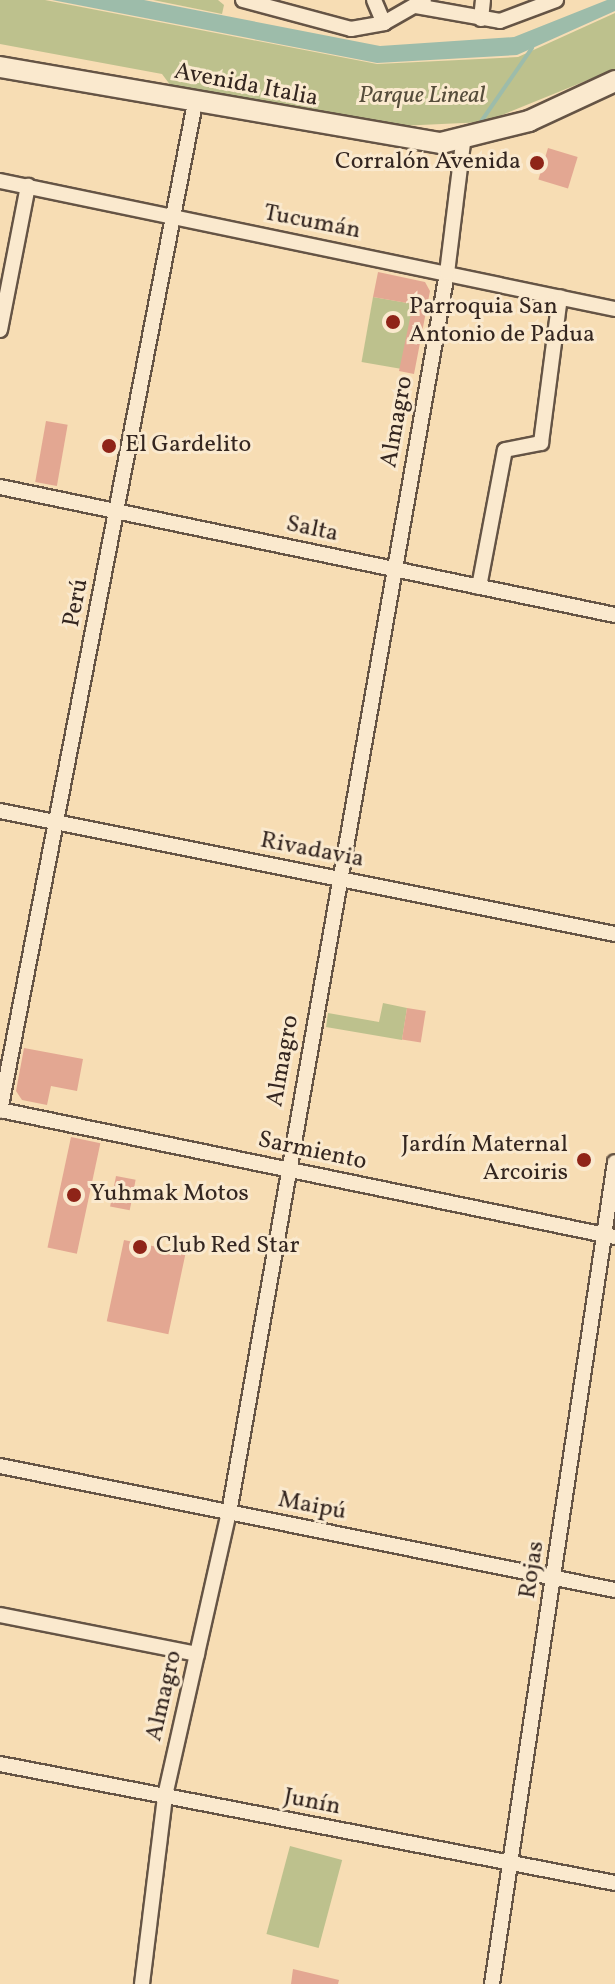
<!DOCTYPE html>
<meta charset="utf-8">
<style>
body{margin:0}
#map{position:relative;width:615px;height:1984px;overflow:hidden;background:#f7ddb4;font-family:Vollkorn,serif}
div>[style]{position:absolute}
[style*='--x']{left:calc(var(--x)*1px);top:calc(var(--y)*1px);width:calc(var(--w)*1px);rotate:calc(var(--a)*1deg)}
.green>*{inset:0;background:#bdc18d;transform-origin:0 0}
.water>*{inset:0;background:#9dbcaa}
.stream>*{height:4px;margin:-2px;padding:0 2px;transform-origin:2px;border-radius:2px;background:#9dbcaa}
.building>*{inset:0;background:#e3a792;transform-origin:0 0}
.roads{filter:drop-shadow(2px 0 #655445) drop-shadow(-2px 0 #655445) drop-shadow(0 2px #655445) drop-shadow(0 -2px #655445)}
.street>*{height:14px;margin:-7px;padding:0 7px;transform-origin:7px;border-radius:7px;background:#fae9ce}
.secondary>*{height:20px;margin:-10px;padding:0 10px;transform-origin:10px;border-radius:10px;background:#fae9ce}
.dots>*{width:22px;height:22px;translate:-50% -50%;box-sizing:border-box;border:4px solid #fae9ce;border-radius:50%}
span{translate:-50% -50%;white-space:nowrap;text-align:center;line-height:1.15;-webkit-text-stroke:6px #fae9ce;paint-order:stroke}
.street-label{font-size:24px;color:#342620}
.park-label{font-size:24px;color:#564d3b;font-style:italic}
.poi-label{font-size:24px;color:#342620}
.right{translate:-100% -50%;text-align:right}
.left{translate:0 -50%;text-align:left}
</style>
<div id="map">
<div class="green">
<div style="clip-path:polygon(0 0,45px 0,377px 64px,518px 57px,615px 13px,615px 69px,485px 122px,377px 127px,171px 86px,162px 74px,0 44px)"></div>
<div style="clip-path:polygon(153px 0,218px 0,224px 5px,222px 14px)"></div>
<div style="left:373px;top:297px;width:41px;height:66px;rotate:10deg"></div>
<div style="clip-path:polygon(383px 1003px,407px 1008px,402px 1040px,326px 1027px,328px 1013px,379px 1022px)"></div>
<div style="left:290px;top:1846px;width:54px;height:91px;rotate:15deg"></div>
</div>
<div class="water">
<div style="clip-path:polygon(52px 0,144px 0,380px 46px,514px 37px,607px 0,615px 0,615px 11px,517px 55px,377px 63px)"></div>
</div>
<div class="stream">
<div style="--x:478;--y:126;--w:95;--a:-55.3"></div>
</div>
<div class="building">
<div style="left:548px;top:148px;width:31px;height:33px;rotate:17deg"></div>
<div style="clip-path:polygon(378px 272px,425px 282px,430px 291px,414px 374px,399px 371px,413px 304px,373px 297px)"></div>
<div style="left:46px;top:421px;width:22px;height:62px;rotate:10deg"></div>
<div style="left:407px;top:1008px;width:19px;height:32px;rotate:9deg"></div>
<div style="clip-path:polygon(24px 1048px,83px 1059px,77px 1091px,51px 1086px,47px 1105px,22px 1100px,16px 1091px)"></div>
<div style="left:71px;top:1137px;width:30px;height:113px;rotate:12deg"></div>
<div style="left:116px;top:1176px;width:20px;height:31px;rotate:11deg"></div>
<div style="left:124px;top:1240px;width:63px;height:83px;rotate:12deg"></div>
<div style="clip-path:polygon(293px 1969px,339px 1980px,338px 1984px,291px 1984px)"></div>
</div>
<div class="roads">
<div class="street">
<div style="--x:243;--y:0;--w:112;--a:15"></div>
<div style="--x:351;--y:29;--w:34;--a:-10"></div>
<div style="--x:384;--y:23;--w:46;--a:-29.9"></div>
<div style="--x:374;--y:0;--w:25;--a:67"></div>
<div style="--x:416;--y:6;--w:85;--a:10.1"></div>
<div style="--x:500;--y:21;--w:60;--a:-20.6"></div>
<div style="--x:481;--y:19;--w:19;--a:-84"></div>
<div style="--x:0;--y:181;--w:628;--a:11.76"></div>
<div style="--x:0;--y:330;--w:147;--a:-79"></div>
<div style="--x:0;--y:487;--w:628;--a:11.76"></div>
<div style="--x:479;--y:587;--w:139;--a:-79.3"></div>
<div style="--x:505;--y:450;--w:37;--a:-11"></div>
<div style="--x:541;--y:443;--w:147;--a:-82.6"></div>
<div style="--x:0;--y:811;--w:627;--a:11.31"></div>
<div style="--x:0;--y:1110;--w:628;--a:11.67"></div>
<div style="--x:0;--y:1111;--w:1027;--a:-79.05"></div>
<div style="--x:0;--y:1466;--w:627;--a:11.4"></div>
<div style="--x:0;--y:1615;--w:201;--a:11.2"></div>
<div style="--x:0;--y:1764;--w:626;--a:10.95"></div>
<div style="--x:142;--y:1984;--w:189;--a:-83"></div>
<div style="--x:165;--y:1796;--w:290;--a:-77.3"></div>
<div style="--x:229;--y:1513;--w:1259;--a:-80.03"></div>
<div style="--x:447;--y:273;--w:131;--a:-83"></div>
<div style="--x:492;--y:1984;--w:831;--a:-81.49"></div>
</div>
<div class="secondary">
<div style="--x:0;--y:67;--w:448;--a:9.8"></div>
<div style="--x:441;--y:143;--w:91;--a:-14"></div>
<div style="--x:529;--y:121;--w:95;--a:-24.9"></div>
</div>
</div>
<div class="dots">
<div style="left:537px;top:163px;background:#8f2418"></div>
<div style="left:393px;top:322px;background:#8f2418"></div>
<div style="left:109px;top:446px;background:#8f2418"></div>
<div style="left:584px;top:1160px;background:#8f2418"></div>
<div style="left:74px;top:1195px;background:#8f2418"></div>
<div style="left:140px;top:1247px;background:#8f2418"></div>
</div>
<div class="street-label">
<span style="left:246px;top:86px;rotate:11deg">Avenida Italia</span>
<span style="left:312px;top:223px;rotate:11deg">Tucumán</span>
<span style="left:398px;top:422px;rotate:-80deg">Almagro</span>
<span style="left:312px;top:530px;rotate:12deg">Salta</span>
<span style="left:77px;top:603px;rotate:-79deg">Perú</span>
<span style="left:312px;top:851px;rotate:11deg">Rivadavia</span>
<span style="left:284px;top:1061px;rotate:-80deg">Almagro</span>
<span style="left:312px;top:1152px;rotate:12deg">Sarmiento</span>
<span style="left:312px;top:1507px;rotate:11deg">Maipú</span>
<span style="left:533px;top:1570px;rotate:-81deg">Rojas</span>
<span style="left:165px;top:1696px;rotate:-77deg">Almagro</span>
<span style="left:312px;top:1803px;rotate:11deg">Junín</span>
</div>
<div class="park-label">
<span style="left:422px;top:97px">Parque Lineal</span>
</div>
<div class="poi-label">
<span class="right" style="left:521px;top:163px">Corralón Avenida</span>
<span class="left" style="left:409px;top:322px">Parroquia San<br>Antonio de Padua</span>
<span class="left" style="left:125px;top:446px">El Gardelito</span>
<span class="right" style="left:568px;top:1160px">Jardín Maternal<br>Arcoiris</span>
<span class="left" style="left:90px;top:1195px">Yuhmak Motos</span>
<span class="left" style="left:156px;top:1247px">Club Red Star</span>
</div>
</div>
